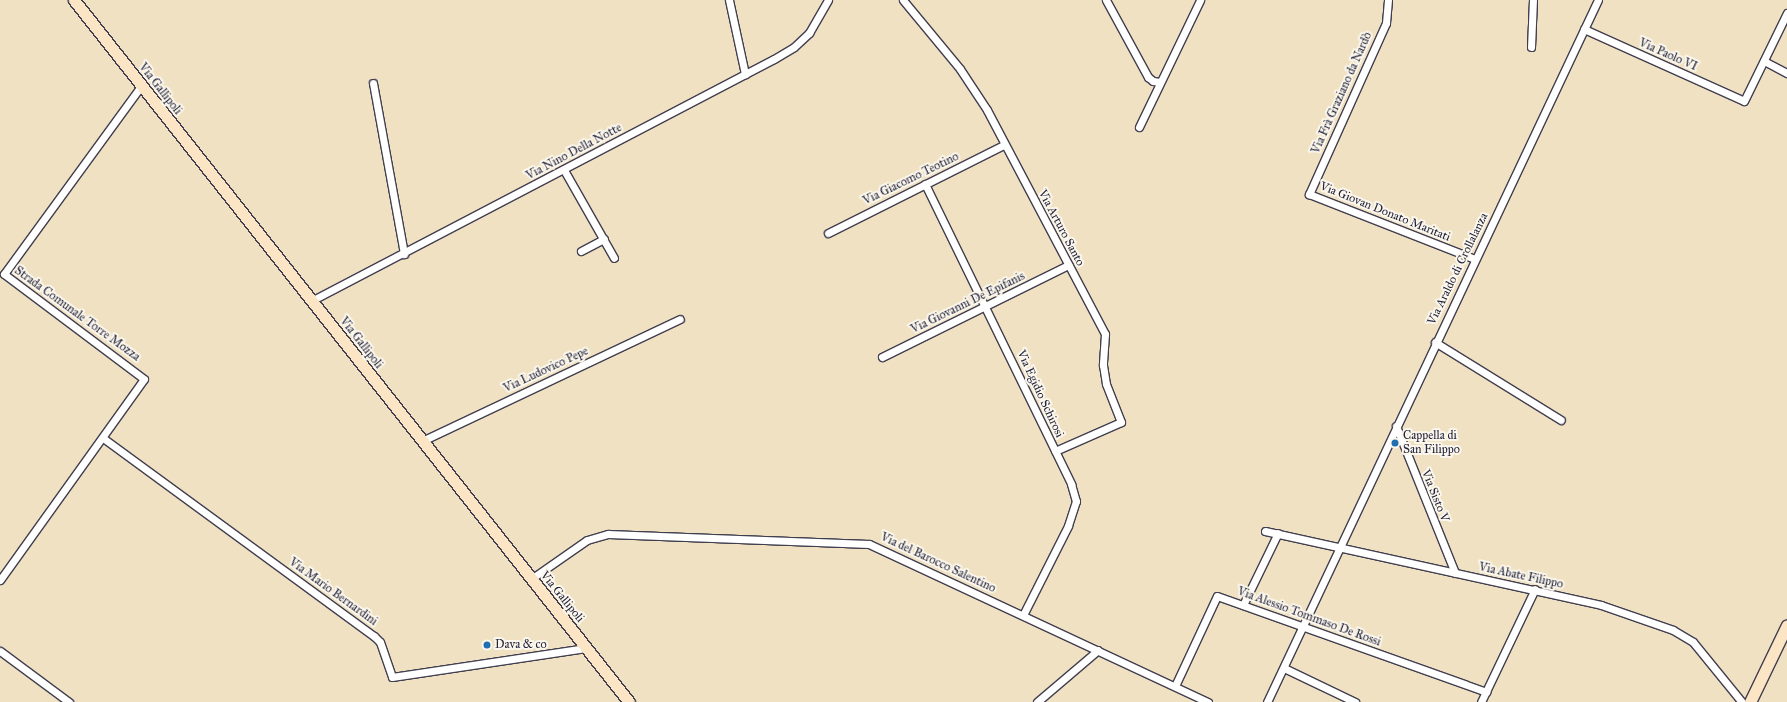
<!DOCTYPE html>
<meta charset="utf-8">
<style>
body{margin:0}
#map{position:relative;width:1787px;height:702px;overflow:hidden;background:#f0e1c3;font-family:"IM FELL Great Primer",serif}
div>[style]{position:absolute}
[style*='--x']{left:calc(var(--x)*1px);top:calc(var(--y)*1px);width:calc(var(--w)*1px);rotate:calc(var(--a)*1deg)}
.roads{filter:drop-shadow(1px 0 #413f4f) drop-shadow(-1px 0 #413f4f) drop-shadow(0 1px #413f4f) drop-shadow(0 -1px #413f4f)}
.street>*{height:7px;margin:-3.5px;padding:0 3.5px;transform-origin:3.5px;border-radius:3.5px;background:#fff}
.secondary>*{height:11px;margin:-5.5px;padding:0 5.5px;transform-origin:5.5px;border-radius:5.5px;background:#fce5c4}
.dots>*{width:11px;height:11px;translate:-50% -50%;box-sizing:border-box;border:2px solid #fbf7ec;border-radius:50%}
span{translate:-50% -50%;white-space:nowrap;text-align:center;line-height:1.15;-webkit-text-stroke:4px #fbf7ec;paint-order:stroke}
.street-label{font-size:12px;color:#22223b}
.poi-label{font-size:12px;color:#22223b}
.left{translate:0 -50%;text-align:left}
</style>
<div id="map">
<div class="roads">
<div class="street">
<div style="--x:729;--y:0;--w:76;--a:77.8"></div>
<div style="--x:903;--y:0;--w:89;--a:50.4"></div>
<div style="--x:960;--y:69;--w:49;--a:56.6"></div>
<div style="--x:987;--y:110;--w:253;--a:62.2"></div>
<div style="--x:1105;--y:334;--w:31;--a:94"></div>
<div style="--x:1103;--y:365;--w:19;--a:81"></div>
<div style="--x:1106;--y:384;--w:41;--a:68.5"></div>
<div style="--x:1121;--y:422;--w:72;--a:156.3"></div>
<div style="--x:1106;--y:0;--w:88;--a:61.4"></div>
<div style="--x:1148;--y:77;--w:6;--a:39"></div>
<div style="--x:1153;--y:81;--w:7;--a:8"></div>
<div style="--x:1388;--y:0;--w:23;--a:95"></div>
<div style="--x:1386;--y:23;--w:188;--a:114.2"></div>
<div style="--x:1309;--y:194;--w:178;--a:21.4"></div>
<div style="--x:1584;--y:29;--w:175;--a:24.2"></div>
<div style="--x:1744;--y:101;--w:98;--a:-64"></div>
<div style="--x:1531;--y:47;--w:47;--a:-87.6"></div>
<div style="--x:1764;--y:61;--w:26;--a:28"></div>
<div style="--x:373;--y:83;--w:174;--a:79.7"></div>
<div style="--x:1139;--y:127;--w:141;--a:-64.3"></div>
<div style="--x:564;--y:170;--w:101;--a:60.4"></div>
<div style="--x:925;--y:184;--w:334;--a:64"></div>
<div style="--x:1071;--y:484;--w:18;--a:74"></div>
<div style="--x:1076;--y:501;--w:26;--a:108"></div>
<div style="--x:1068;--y:526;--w:100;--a:116.8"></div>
<div style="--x:828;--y:233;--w:197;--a:-26.6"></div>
<div style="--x:581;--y:251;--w:26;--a:-28"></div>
<div style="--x:311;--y:301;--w:522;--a:-27.6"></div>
<div style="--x:774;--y:59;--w:23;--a:-31"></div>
<div style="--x:794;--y:47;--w:21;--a:-43"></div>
<div style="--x:809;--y:33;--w:38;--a:-60"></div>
<div style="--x:1435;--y:342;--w:148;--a:31.8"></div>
<div style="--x:882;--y:357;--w:208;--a:-26.3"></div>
<div style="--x:1396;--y:426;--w:158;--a:68.1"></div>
<div style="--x:103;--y:438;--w:336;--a:36.2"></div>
<div style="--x:374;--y:636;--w:8;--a:45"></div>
<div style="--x:380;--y:642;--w:37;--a:71"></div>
<div style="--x:392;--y:677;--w:196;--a:-8.5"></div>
<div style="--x:422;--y:441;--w:285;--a:-25.3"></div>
<div style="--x:1265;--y:531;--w:344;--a:12.4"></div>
<div style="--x:1601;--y:605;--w:76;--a:19.1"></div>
<div style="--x:1673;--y:630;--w:23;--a:31"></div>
<div style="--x:1693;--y:642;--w:77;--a:50.8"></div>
<div style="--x:531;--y:579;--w:68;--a:-34.9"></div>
<div style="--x:587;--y:540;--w:22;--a:-16"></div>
<div style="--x:608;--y:534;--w:261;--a:2.2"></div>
<div style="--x:869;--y:544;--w:374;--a:25"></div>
<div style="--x:0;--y:580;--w:247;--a:-54.4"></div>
<div style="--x:144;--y:379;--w:175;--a:-143.1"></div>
<div style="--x:4;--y:274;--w:233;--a:-53.9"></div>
<div style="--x:1243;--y:605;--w:80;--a:-64.1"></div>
<div style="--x:0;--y:651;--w:86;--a:36.5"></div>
<div style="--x:1284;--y:668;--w:79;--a:25.6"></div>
<div style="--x:1175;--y:686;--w:99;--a:-65"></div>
<div style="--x:1217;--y:596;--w:286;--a:19.6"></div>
<div style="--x:1037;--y:702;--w:80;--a:-40.4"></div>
<div style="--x:1267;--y:702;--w:776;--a:-64.76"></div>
<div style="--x:1481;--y:702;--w:125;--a:-64.5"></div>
</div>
<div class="secondary">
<div style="--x:74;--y:0;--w:895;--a:51.67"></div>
<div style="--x:1750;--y:702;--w:85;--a:-64.3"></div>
</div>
</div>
<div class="dots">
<div style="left:1395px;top:443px;background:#1f6fb2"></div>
<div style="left:487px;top:645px;background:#1f6fb2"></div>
</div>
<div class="street-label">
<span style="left:1668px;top:55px;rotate:24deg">Via Paolo VI</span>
<span style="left:160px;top:89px;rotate:52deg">Via Gallipoli</span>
<span style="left:1342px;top:93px;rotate:-66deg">Via Frà Graziano da Nardò</span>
<span style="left:574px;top:152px;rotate:-28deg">Via Nino Della Notte</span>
<span style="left:911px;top:179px;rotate:-26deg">Via Giacomo Teotino</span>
<span style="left:1385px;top:212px;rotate:22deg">Via Giovan Donato Maritati</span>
<span style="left:1061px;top:228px;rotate:62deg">Via Arturo Santo</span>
<span style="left:1458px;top:269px;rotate:-64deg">Via Araldo di Crollalanza</span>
<span style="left:968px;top:303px;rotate:-26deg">Via Giovanni De Epifanis</span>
<span style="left:77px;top:314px;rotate:36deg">Strada Comunale Torre Mozza</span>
<span style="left:361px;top:343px;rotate:52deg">Via Gallipoli</span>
<span style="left:546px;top:370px;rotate:-25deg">Via Ludovico Pepe</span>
<span style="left:1040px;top:394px;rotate:65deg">Via Egidio Schirosi</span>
<span style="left:1435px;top:496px;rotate:68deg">Via Sisto V</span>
<span style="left:938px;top:563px;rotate:25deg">Via del Barocco Salentino</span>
<span style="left:1521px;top:576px;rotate:12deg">Via Abate Filippo</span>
<span style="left:333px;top:592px;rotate:36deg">Via Mario Bernardini</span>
<span style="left:562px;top:597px;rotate:51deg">Via Gallipoli</span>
<span style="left:1309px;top:617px;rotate:20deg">Via Alessio Tommaso De Rossi</span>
</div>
<div class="poi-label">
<span class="left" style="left:1403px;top:443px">Cappella di<br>San Filippo</span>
<span class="left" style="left:495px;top:645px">Dava &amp; co</span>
</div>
</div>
